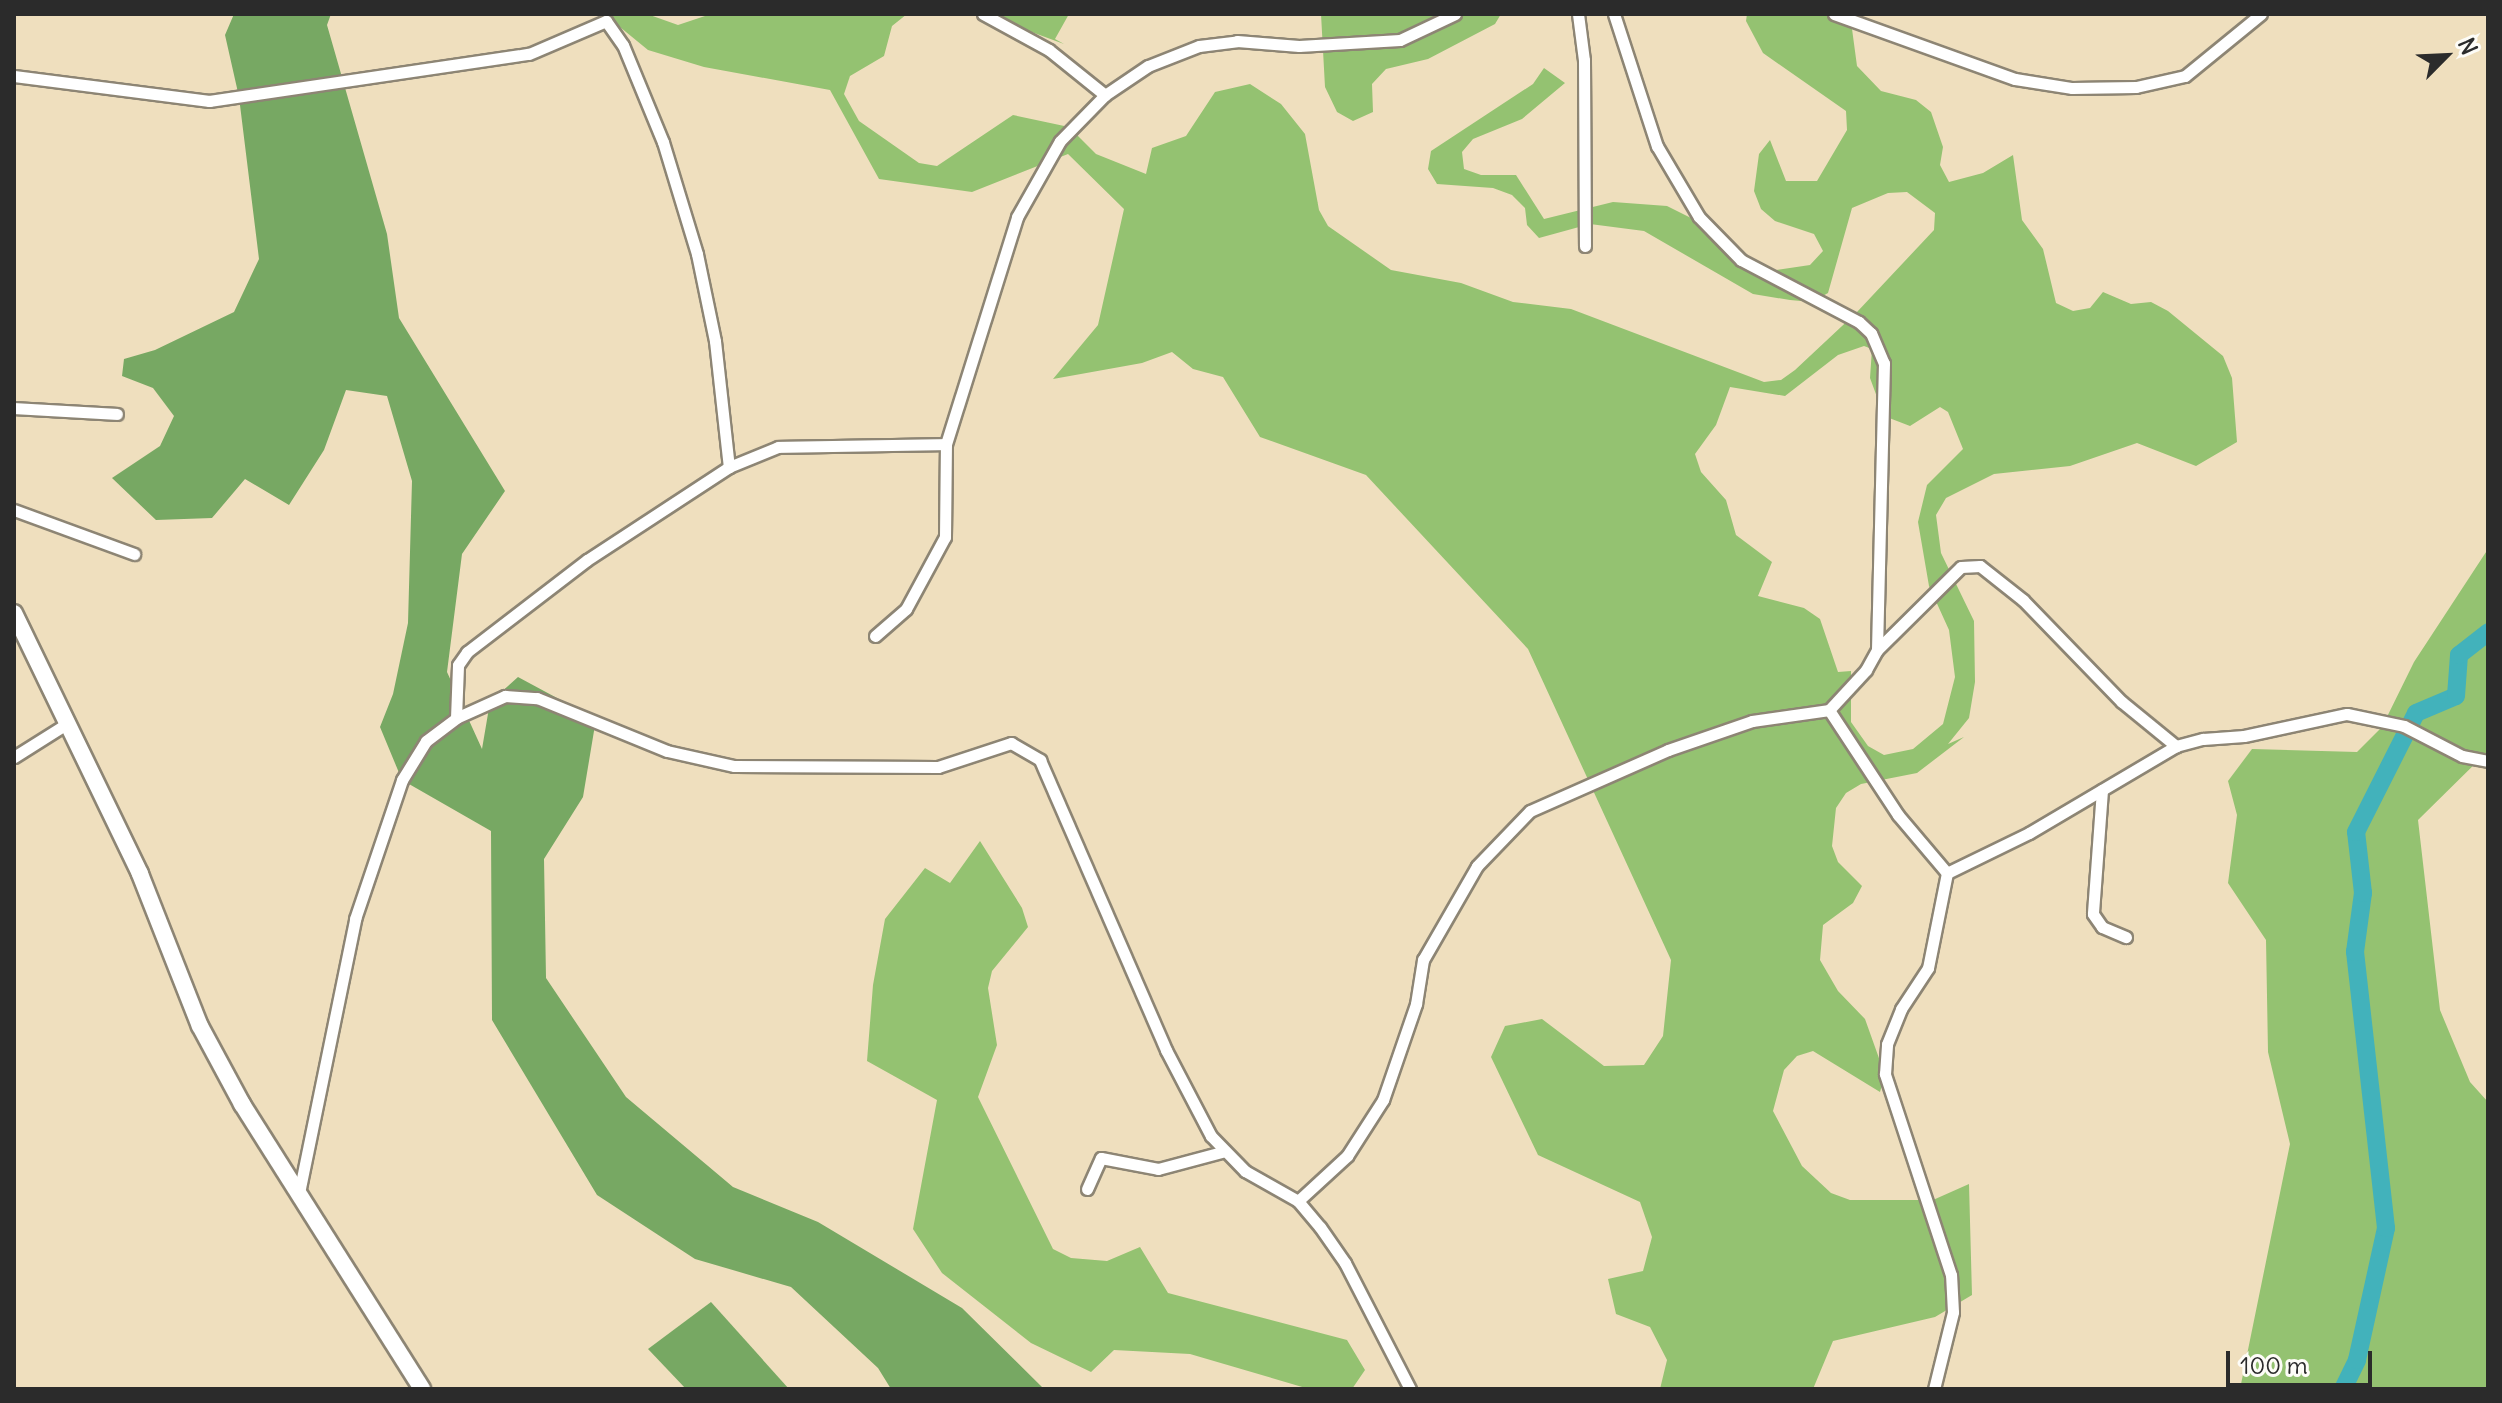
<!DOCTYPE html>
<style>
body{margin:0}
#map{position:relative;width:2502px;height:1403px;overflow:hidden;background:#efdfbe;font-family:Delius,sans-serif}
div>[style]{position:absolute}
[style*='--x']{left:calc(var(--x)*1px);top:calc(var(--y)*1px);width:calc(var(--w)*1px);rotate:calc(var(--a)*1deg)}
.green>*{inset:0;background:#94c271}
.forest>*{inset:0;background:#77a863}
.river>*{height:18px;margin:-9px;padding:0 9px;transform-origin:9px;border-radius:9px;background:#42b2bb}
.roads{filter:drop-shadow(2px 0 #8d8574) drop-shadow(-2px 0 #8d8574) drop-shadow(0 2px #8d8574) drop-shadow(0 -2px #8d8574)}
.street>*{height:11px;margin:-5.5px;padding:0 5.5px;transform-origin:5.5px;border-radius:5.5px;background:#fff}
.secondary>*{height:16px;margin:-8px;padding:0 8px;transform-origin:8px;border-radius:8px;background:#fff}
span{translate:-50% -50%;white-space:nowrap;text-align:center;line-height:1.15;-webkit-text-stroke:6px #fdfcf7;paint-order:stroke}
.frame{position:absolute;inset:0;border:16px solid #2b2b2b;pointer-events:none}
.north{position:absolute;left:2406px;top:16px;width:80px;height:80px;-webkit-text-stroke:6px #fdfcf7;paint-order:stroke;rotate:66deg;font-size:22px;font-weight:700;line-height:32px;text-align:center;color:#2b2b2b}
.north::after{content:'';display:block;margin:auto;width:28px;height:36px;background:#2b2b2b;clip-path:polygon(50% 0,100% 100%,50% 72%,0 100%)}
.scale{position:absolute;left:2226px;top:1351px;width:146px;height:36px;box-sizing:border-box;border:4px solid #2b2b2b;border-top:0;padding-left:10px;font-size:24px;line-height:28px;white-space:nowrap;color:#2b2b2b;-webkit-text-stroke:6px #fdfcf7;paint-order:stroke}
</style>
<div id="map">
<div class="green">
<div style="clip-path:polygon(evenodd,604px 14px,647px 14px,678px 25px,711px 14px,907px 14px,892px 26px,884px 56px,850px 76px,844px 94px,859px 121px,919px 163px,937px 166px,1013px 115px,1069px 127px,1096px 154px,1146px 174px,1152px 148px,1186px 136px,1215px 92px,1250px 84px,1281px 104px,1305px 134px,1319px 210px,1328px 226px,1391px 270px,1461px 283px,1513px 302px,1571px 309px,1764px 382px,1781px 380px,1795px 370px,1857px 312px,1934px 230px,1935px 213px,1907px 192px,1888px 193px,1852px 208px,1828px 293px,1812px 302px,1790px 300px,1753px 294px,1644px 231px,1590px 224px,1539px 238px,1527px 225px,1525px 208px,1512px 195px,1493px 188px,1437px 184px,1428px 169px,1431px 151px,1533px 84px,1544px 68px,1565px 83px,1522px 119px,1473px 139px,1462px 152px,1464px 169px,1481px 175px,1516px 175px,1544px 219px,1613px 202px,1667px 206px,1707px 226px,1741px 260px,1776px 270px,1810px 265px,1823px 251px,1814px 234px,1775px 221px,1761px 209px,1754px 191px,1759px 154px,1770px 140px,1786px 181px,1817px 181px,1847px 130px,1846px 111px,1763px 53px,1746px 21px,1747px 14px,1850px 14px,1857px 66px,1881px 91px,1916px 100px,1931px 112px,1943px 147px,1940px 165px,1949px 182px,1983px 173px,2013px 155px,2022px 220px,2043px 249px,2056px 303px,2073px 311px,2090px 308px,2103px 292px,2131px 304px,2151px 302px,2168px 311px,2223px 356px,2232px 378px,2237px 442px,2196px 466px,2137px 443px,2070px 466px,1994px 474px,1946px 498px,1936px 515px,1941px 553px,1974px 621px,1975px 682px,1969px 718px,1948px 744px,1964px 737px,1917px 773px,1861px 784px,1846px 793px,1836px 808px,1832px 846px,1838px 862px,1862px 886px,1853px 903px,1823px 925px,1820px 960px,1838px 991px,1865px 1019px,1885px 1075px,1880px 1092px,1813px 1051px,1797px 1056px,1784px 1070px,1773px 1111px,1802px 1166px,1831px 1193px,1850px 1200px,1933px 1200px,1969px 1184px,1972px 1295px,1935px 1317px,1833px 1341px,1813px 1389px,1660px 1389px,1667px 1360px,1650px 1327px,1616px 1314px,1608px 1279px,1643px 1271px,1652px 1237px,1640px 1202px,1538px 1155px,1491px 1057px,1505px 1026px,1542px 1019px,1604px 1066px,1644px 1065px,1663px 1036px,1671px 960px,1528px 649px,1366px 475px,1260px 437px,1223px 377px,1193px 369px,1172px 352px,1142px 363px,1053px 379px,1098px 325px,1124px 209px,1068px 154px,972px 192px,879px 179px,830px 90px,704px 67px,648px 50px,604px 14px,1864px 346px,1872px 349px,1870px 378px,1884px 416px,1910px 426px,1940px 407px,1948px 412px,1963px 449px,1927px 485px,1918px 522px,1929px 586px,1949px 630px,1955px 677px,1943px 724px,1913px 749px,1884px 755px,1868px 746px,1851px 722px,1851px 671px,1838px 672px,1820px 619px,1804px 608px,1758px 596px,1772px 562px,1736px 535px,1726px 500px,1701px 472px,1695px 454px,1716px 425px,1730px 387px,1785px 396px,1838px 355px,1864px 346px)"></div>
<div style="clip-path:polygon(1000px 14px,1069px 14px,1055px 39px,1064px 44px,1010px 24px)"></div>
<div style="clip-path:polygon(1321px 14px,1501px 14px,1495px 24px,1428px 59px,1386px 69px,1372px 84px,1373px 112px,1353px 121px,1337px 112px,1325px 87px)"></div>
<div style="clip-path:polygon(2488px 549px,2488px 751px,2418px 820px,2440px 1010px,2470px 1082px,2488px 1102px,2488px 1389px,2240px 1389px,2290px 1144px,2268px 1052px,2266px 940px,2228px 883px,2237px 815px,2228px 781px,2252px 749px,2357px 752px,2382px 727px,2414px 662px)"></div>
<div style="clip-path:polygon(980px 841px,1022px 908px,1028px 927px,992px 971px,988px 988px,997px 1045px,978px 1097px,1053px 1249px,1071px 1258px,1107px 1261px,1140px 1247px,1168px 1293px,1347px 1340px,1365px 1370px,1352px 1389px,1309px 1389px,1190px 1354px,1114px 1350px,1091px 1372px,1031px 1343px,942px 1273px,913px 1229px,937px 1100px,867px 1061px,873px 985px,885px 919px,925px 868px,950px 883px)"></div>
</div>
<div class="forest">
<div style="clip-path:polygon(234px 14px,331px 14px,327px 25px,387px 234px,399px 318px,505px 491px,462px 554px,447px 672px,482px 749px,490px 702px,518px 677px,596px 719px,583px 797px,544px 859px,546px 978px,626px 1097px,733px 1187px,818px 1222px,962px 1308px,1044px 1389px,891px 1389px,878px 1368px,791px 1287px,695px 1259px,597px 1195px,492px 1020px,491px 831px,402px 780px,380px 727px,393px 694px,408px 623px,412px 481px,387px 396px,346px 390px,324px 450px,289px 505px,245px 479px,212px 518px,156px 520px,112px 478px,160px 446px,174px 416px,153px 388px,122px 376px,124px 359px,155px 350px,234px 312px,259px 259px,239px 97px,225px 35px)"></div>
<div style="clip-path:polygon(711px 1302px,789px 1389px,686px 1389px,648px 1349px)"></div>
</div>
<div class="river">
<div style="--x:2343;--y:1389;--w:32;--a:-64"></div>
<div style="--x:2357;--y:1360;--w:135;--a:-77.6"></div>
<div style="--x:2386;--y:1228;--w:278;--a:-96.4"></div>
<div style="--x:2355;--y:952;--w:60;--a:-82.3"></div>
<div style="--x:2363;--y:893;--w:61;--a:-96.5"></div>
<div style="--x:2356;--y:832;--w:133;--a:-63.2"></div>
<div style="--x:2416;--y:713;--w:43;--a:-23"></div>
<div style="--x:2456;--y:696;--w:41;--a:-85.8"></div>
<div style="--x:2459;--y:655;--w:37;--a:-38"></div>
</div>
<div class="roads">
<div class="street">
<div style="--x:983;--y:14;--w:75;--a:28.6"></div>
<div style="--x:1049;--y:50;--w:72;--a:38.8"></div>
<div style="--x:1578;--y:14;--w:46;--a:82.6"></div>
<div style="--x:1584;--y:60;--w:186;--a:89.7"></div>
<div style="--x:1614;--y:14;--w:139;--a:72"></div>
<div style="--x:1657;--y:146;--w:82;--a:59.4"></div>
<div style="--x:1699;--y:217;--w:60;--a:45.7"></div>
<div style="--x:1741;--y:260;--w:133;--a:27.7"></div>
<div style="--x:1859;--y:322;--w:16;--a:43"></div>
<div style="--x:1871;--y:333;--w:33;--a:67"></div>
<div style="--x:1884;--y:363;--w:287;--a:91.4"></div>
<div style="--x:1877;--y:650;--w:23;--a:119"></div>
<div style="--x:1866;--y:670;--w:54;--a:132.8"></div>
<div style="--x:1834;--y:14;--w:192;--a:19.8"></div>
<div style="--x:2015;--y:79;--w:58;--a:9"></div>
<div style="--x:2072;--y:88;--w:64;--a:-0.9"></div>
<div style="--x:2136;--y:87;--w:50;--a:-12.7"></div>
<div style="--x:2185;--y:76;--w:98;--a:-39.2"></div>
<div style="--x:14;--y:76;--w:197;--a:7.3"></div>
<div style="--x:209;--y:101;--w:323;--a:-8.4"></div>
<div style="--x:529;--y:54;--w:84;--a:-23.2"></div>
<div style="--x:606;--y:21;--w:29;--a:55"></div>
<div style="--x:623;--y:45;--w:105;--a:67.6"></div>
<div style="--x:663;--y:142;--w:117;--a:73.1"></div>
<div style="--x:697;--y:254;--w:89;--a:78.3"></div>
<div style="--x:715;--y:341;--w:127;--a:83.7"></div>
<div style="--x:14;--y:408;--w:103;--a:3.3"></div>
<div style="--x:14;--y:510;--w:128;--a:20.1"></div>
<div style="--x:875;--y:636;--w:41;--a:-41.1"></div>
<div style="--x:906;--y:609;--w:82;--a:-61.6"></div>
<div style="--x:945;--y:537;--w:93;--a:-89.4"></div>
<div style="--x:1877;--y:650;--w:118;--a:-44.7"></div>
<div style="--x:1961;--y:567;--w:19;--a:-3"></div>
<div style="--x:1980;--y:566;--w:55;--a:38.3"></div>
<div style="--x:2023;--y:600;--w:142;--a:45.9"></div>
<div style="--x:2122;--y:702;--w:70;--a:39.2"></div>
<div style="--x:456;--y:718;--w:53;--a:-87.8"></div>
<div style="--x:458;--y:665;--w:16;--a:-55"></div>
<div style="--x:467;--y:652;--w:151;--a:-37.5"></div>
<div style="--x:587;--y:560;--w:170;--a:-33.2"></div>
<div style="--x:729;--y:467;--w:53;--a:-22.2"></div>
<div style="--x:778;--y:447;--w:168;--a:-1"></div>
<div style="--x:946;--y:444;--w:238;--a:-72.6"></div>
<div style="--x:1017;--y:217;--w:87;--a:-60.5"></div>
<div style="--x:1060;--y:141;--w:64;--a:-45.6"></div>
<div style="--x:1105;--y:95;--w:52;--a:-34"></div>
<div style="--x:1148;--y:66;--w:55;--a:-21.4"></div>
<div style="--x:1199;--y:46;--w:38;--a:-7"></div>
<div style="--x:1237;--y:41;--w:62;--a:4.6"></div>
<div style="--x:1299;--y:46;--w:101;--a:-3.4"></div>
<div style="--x:1400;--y:40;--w:61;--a:-25.3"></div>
<div style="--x:14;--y:757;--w:64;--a:-32.2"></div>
<div style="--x:2102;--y:790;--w:124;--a:94.2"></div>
<div style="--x:2093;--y:914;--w:16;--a:55"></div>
<div style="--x:2102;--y:927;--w:26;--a:23"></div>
<div style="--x:1087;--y:1189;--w:34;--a:-66"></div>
<div style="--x:1101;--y:1158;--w:58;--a:10.9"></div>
<div style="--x:1158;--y:1169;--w:66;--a:-14.9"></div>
<div style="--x:299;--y:1193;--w:280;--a:-78.4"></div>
<div style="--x:355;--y:919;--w:147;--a:-71.3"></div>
<div style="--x:402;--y:780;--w:46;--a:-58.4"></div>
<div style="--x:426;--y:741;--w:38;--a:-37"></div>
<div style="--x:456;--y:718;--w:54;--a:-24.2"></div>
<div style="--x:505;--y:696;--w:32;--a:4"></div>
<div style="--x:537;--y:698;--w:140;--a:22.2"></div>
<div style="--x:667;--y:751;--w:69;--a:12.6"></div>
<div style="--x:734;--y:766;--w:204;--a:0.3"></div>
<div style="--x:938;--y:767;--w:77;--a:-18.2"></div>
<div style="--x:1011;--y:743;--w:34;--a:30"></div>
<div style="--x:1040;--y:760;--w:316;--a:66.5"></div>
<div style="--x:1166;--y:1050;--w:97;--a:62.4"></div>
<div style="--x:1211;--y:1136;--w:49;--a:45.8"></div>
<div style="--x:1245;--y:1171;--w:61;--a:29.5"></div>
<div style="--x:1298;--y:1201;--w:34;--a:50"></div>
<div style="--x:1320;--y:1227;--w:44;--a:55.2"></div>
<div style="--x:1345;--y:1263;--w:142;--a:62.7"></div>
<div style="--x:1298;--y:1201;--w:67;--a:-42.6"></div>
<div style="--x:1347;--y:1156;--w:67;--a:-57.3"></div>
<div style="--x:1383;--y:1100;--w:102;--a:-71"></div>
<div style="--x:1416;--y:1004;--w:45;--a:-81"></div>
<div style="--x:1423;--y:960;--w:108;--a:-60.1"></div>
<div style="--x:1477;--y:866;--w:76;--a:-46.1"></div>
<div style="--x:1530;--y:811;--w:151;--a:-23.8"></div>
<div style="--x:1668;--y:750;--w:89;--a:-19"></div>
<div style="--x:1752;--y:721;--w:78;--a:-8.1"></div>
<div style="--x:1829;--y:710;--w:126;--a:56.7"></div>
<div style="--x:1898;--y:815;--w:76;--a:49.8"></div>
<div style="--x:1947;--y:873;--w:91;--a:-26"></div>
<div style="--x:2029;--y:833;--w:171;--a:-30.6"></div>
<div style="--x:2176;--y:746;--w:28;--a:-15"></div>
<div style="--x:2203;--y:739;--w:41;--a:-4.2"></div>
<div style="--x:2244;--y:736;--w:105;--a:-12.1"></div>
<div style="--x:2347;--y:714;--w:58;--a:11.9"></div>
<div style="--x:2404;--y:726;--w:65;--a:27.3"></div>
<div style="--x:2462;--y:756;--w:26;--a:11"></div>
<div style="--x:1934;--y:1389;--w:79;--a:-76.1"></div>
<div style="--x:1953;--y:1312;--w:37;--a:-93"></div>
<div style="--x:1951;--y:1275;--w:212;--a:-108.2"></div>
<div style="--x:1885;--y:1074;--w:30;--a:-86"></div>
<div style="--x:1887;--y:1044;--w:38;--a:-68"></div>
<div style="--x:1901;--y:1009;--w:49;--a:-56.6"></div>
<div style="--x:1928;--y:968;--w:97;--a:-78.7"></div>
</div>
<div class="secondary">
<div style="--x:14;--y:613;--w:290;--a:64.2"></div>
<div style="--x:140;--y:874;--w:163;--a:68.5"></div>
<div style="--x:200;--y:1026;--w:89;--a:61.7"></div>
<div style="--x:242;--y:1104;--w:337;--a:57.7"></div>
</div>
</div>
<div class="frame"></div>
<div class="north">N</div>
<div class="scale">100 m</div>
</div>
